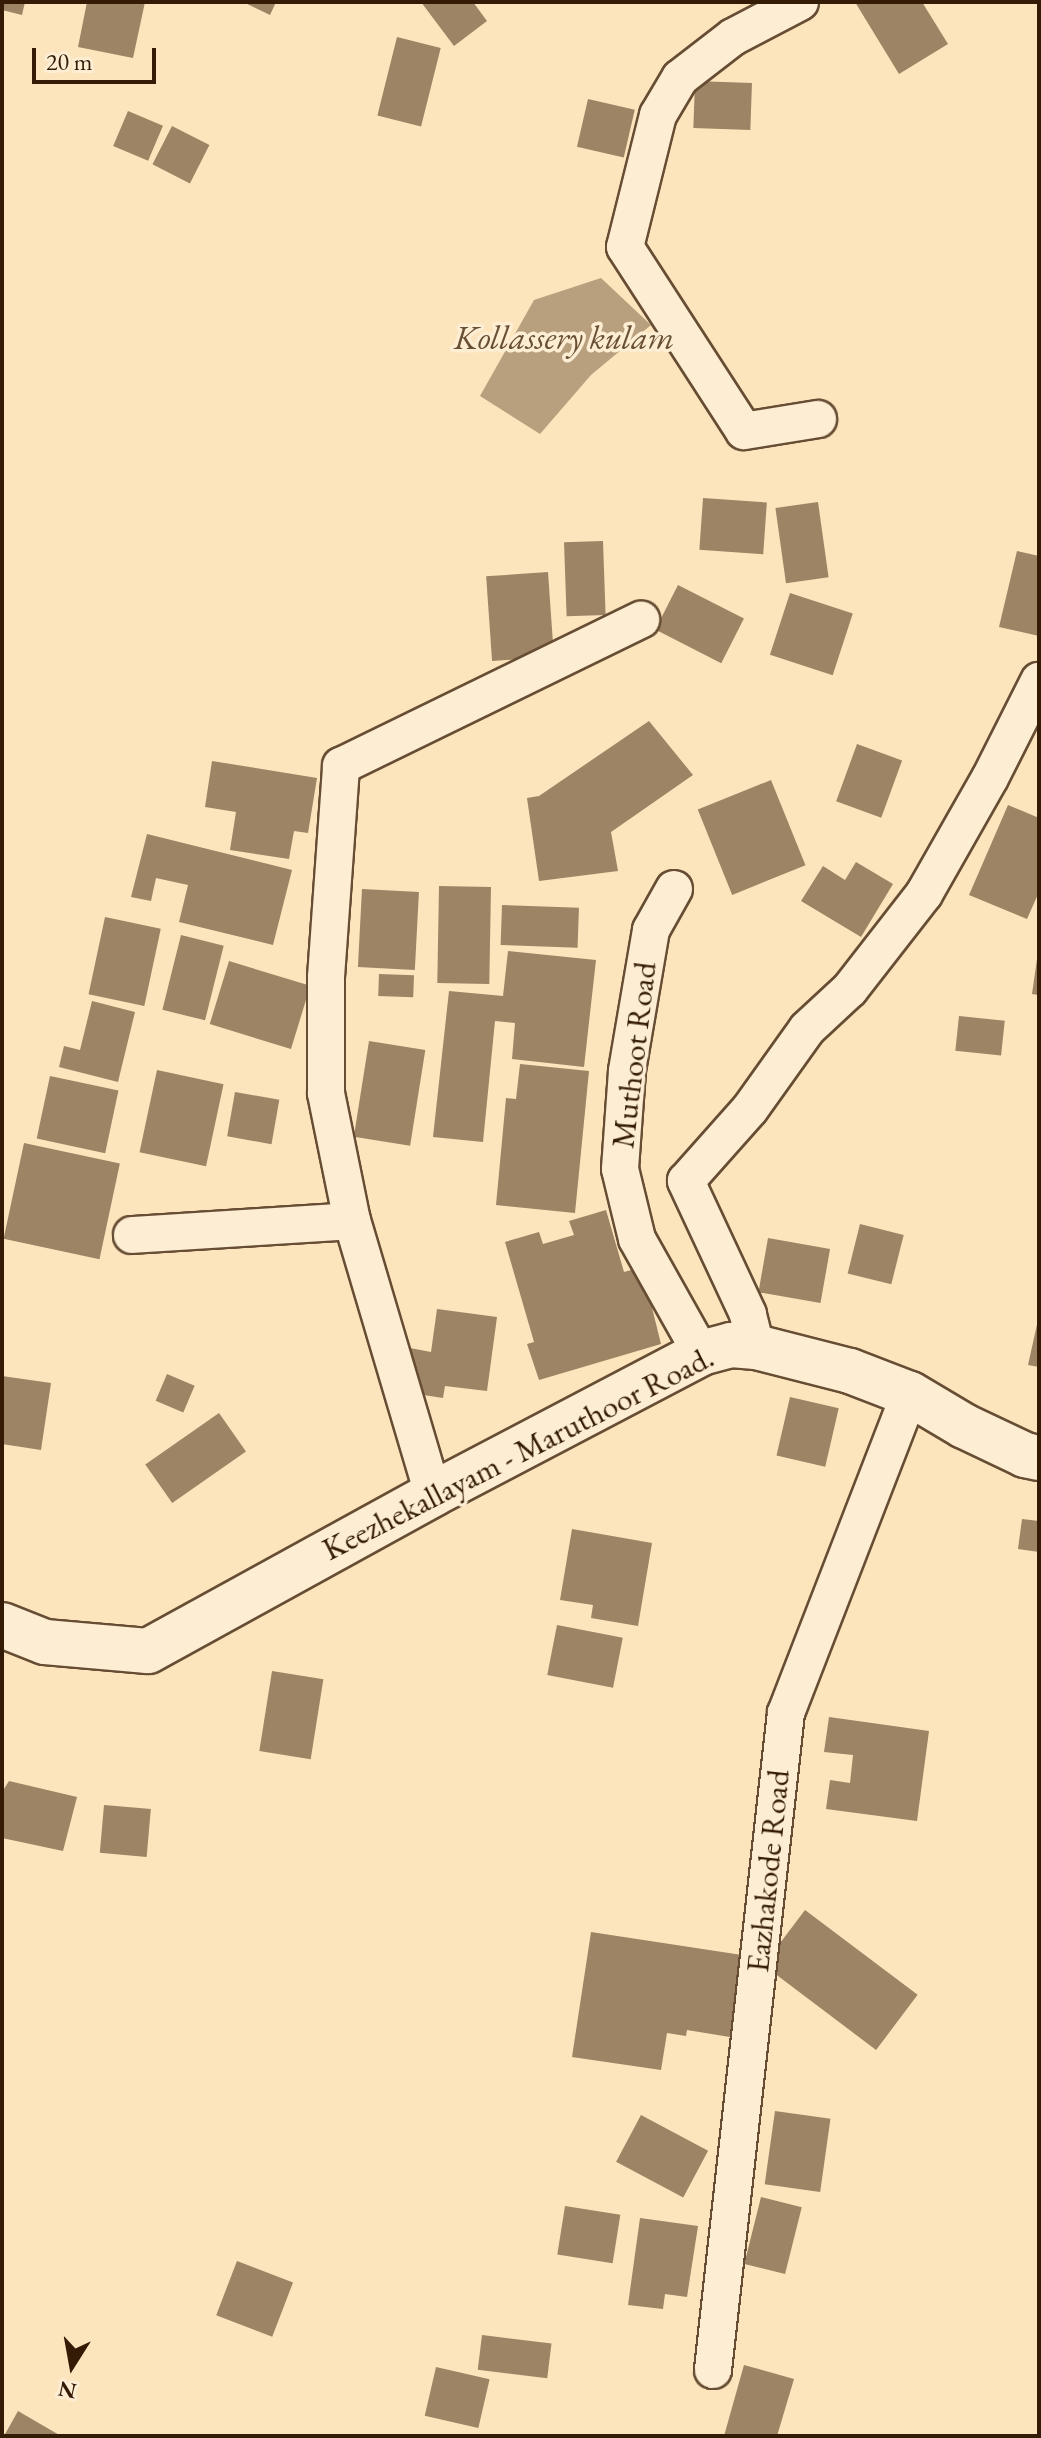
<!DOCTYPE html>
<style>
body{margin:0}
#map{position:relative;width:1041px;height:2438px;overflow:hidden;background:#fce4bc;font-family:"EB Garamond",serif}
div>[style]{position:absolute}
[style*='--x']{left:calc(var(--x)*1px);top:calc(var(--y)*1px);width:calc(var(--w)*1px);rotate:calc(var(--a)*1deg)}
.water>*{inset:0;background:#b8a07e}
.building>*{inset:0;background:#9c8464;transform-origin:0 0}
.roads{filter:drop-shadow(2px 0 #664d33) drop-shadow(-2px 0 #664d33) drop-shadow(0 2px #664d33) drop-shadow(0 -2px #664d33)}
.street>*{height:36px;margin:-18px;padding:0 18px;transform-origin:18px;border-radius:18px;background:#fdedd3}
.secondary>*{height:44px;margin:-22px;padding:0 22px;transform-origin:22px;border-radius:22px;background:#fdedd3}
span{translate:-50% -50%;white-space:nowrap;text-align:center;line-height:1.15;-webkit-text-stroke:7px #fdedd3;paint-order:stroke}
.street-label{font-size:32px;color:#341b05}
.water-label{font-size:34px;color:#695035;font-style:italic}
.frame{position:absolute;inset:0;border:4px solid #341b05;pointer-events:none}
.north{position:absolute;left:32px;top:2326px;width:80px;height:80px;-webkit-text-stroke:6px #fdedd3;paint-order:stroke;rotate:191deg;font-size:22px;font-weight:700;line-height:32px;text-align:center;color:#341b05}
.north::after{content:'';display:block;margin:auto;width:28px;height:36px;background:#341b05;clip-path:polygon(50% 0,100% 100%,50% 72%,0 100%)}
.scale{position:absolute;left:32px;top:48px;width:124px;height:36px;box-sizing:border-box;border:4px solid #341b05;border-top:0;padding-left:10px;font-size:24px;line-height:28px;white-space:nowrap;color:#341b05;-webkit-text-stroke:6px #fdedd3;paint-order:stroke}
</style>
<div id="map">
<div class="water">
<div style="clip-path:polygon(601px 278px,651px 325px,591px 375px,540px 434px,480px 396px,534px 300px)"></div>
</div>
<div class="building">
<div style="clip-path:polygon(2px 2px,25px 2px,22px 15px,2px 10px)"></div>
<div style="clip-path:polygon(87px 2px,145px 2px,133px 58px,78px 47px)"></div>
<div style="clip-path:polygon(243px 2px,276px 2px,270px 15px)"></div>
<div style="clip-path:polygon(421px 2px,473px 2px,487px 21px,454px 46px)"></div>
<div style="clip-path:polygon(855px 2px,922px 2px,948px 44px,899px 74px)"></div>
<div style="left:397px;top:37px;width:45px;height:81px;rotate:14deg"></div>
<div style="left:695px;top:81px;width:57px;height:47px;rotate:2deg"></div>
<div style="left:588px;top:99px;width:48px;height:49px;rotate:13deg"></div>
<div style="left:128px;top:111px;width:38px;height:38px;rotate:23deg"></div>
<div style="left:172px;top:126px;width:42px;height:43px;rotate:27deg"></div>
<div style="left:703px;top:498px;width:64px;height:52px;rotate:4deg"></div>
<div style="left:818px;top:502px;width:76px;height:43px;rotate:82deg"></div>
<div style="left:603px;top:541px;width:74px;height:39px;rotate:88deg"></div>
<div style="clip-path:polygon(1017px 551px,1039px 556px,1039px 636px,999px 627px)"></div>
<div style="left:548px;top:572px;width:85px;height:62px;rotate:86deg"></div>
<div style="left:678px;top:585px;width:74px;height:50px;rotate:27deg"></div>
<div style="left:790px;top:593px;width:66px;height:65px;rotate:18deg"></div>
<div style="clip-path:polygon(649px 721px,693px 775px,611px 832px,618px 871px,539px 881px,527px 798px,539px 796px)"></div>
<div style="left:857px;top:744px;width:48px;height:61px;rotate:20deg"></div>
<div style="clip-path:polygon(212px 761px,317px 778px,308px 833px,294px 831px,289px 859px,230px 850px,236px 812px,205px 807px)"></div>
<div style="left:771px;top:780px;width:92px;height:79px;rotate:68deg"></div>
<div style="clip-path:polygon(1008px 805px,1039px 818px,1039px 892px,1027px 919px,969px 895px)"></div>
<div style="clip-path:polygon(147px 834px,292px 870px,273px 945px,179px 922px,188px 885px,156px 878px,151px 901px,131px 897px)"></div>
<div style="clip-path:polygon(856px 862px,893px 884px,861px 937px,801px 901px,823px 866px,845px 880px)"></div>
<div style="left:439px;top:886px;width:52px;height:97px;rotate:1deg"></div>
<div style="left:362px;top:889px;width:57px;height:78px;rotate:3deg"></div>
<div style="left:502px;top:905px;width:77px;height:40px;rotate:2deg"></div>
<div style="left:105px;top:917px;width:57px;height:79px;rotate:12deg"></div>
<div style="left:181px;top:935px;width:44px;height:77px;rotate:14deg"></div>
<div style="clip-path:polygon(508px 951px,596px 960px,584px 1067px,512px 1059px,515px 1023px,495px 1021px,483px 1142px,433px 1137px,449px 991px,503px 996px)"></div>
<div style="clip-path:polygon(1037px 959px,1039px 959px,1039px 995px,1032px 994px)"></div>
<div style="left:229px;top:961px;width:85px;height:66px;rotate:17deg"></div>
<div style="left:379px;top:974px;width:35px;height:22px;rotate:2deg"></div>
<div style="clip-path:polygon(92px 1001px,135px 1012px,118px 1082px,59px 1067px,64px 1046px,80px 1050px)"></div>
<div style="left:959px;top:1016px;width:46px;height:35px;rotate:6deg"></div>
<div style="left:369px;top:1041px;width:57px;height:97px;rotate:9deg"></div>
<div style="clip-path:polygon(520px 1064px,589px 1071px,575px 1213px,496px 1205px,506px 1098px,516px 1099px)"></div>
<div style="left:157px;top:1070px;width:68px;height:84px;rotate:12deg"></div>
<div style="left:50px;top:1076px;width:70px;height:64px;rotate:12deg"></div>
<div style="left:235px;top:1092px;width:45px;height:45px;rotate:10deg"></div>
<div style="left:24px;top:1143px;width:98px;height:98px;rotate:12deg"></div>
<div style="clip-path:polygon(606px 1210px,624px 1272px,642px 1267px,661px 1344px,539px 1380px,527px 1344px,534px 1342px,505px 1242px,539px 1232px,543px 1244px,574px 1235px,569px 1221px)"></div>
<div style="left:860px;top:1224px;width:45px;height:51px;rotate:14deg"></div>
<div style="left:768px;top:1238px;width:63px;height:55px;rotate:10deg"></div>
<div style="clip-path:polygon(437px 1309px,497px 1317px,487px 1391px,445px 1386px,443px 1398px,404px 1392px,410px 1348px,431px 1352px)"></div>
<div style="clip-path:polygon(1038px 1320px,1039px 1321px,1039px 1367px,1028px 1365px)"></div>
<div style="left:167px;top:1374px;width:30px;height:29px;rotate:23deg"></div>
<div style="clip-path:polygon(2px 1376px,51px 1383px,41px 1450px,2px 1444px)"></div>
<div style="left:790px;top:1397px;width:50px;height:60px;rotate:13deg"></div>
<div style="left:219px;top:1413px;width:47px;height:90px;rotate:55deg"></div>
<div style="clip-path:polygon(1022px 1519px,1039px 1521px,1039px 1552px,1018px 1549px)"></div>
<div style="clip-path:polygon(572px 1529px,652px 1543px,638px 1626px,591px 1618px,593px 1605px,560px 1600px)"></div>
<div style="left:557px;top:1625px;width:67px;height:51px;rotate:11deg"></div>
<div style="left:272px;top:1671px;width:52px;height:81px;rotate:9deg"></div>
<div style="clip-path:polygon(829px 1717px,929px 1731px,917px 1821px,826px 1809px,830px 1780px,850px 1783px,853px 1755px,824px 1752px)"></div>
<div style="clip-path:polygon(9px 1781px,77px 1797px,63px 1851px,2px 1838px,2px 1792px)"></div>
<div style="left:104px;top:1805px;width:47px;height:48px;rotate:5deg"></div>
<div style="left:805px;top:1910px;width:141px;height:69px;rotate:37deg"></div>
<div style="clip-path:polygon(591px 1932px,755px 1957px,742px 2039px,687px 2030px,686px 2036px,667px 2033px,661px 2070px,572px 2057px)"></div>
<div style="left:775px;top:2111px;width:56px;height:74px;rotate:8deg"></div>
<div style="left:641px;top:2115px;width:76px;height:53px;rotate:28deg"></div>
<div style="left:761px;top:2197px;width:42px;height:69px;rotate:14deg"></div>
<div style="left:565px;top:2206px;width:56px;height:49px;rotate:9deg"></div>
<div style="clip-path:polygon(640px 2218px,698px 2226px,687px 2297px,665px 2294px,663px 2309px,628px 2305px)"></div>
<div style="left:237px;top:2261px;width:60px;height:58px;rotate:21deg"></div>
<div style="left:482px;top:2335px;width:70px;height:35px;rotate:7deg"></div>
<div style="clip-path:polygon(744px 2365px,794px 2379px,777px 2436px,724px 2436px)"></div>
<div style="left:436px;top:2367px;width:55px;height:50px;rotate:13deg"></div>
<div style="clip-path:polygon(18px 2411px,61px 2436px,4px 2436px)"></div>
</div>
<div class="roads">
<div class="street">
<div style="--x:800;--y:2;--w:76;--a:152.4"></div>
<div style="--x:733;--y:37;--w:67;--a:142.3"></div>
<div style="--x:680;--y:78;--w:43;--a:120.7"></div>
<div style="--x:658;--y:115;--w:136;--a:104"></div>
<div style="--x:625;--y:247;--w:219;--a:57.1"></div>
<div style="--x:744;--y:431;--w:75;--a:-9.2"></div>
<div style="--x:674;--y:889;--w:47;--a:119.3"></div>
<div style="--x:651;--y:930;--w:143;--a:99.7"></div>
<div style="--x:627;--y:1071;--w:98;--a:94.1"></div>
<div style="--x:620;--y:1169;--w:72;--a:76.3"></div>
<div style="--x:637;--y:1239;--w:131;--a:60.7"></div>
<div style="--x:132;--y:1235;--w:220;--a:-3.6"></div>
<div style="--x:756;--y:1347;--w:34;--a:-104"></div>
<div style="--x:748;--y:1314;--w:147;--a:-115"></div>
<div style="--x:686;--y:1181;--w:96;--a:-48.4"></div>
<div style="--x:750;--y:1109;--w:98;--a:-54.5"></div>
<div style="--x:807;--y:1029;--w:59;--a:-42.9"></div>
<div style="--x:850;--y:989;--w:120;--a:-52.1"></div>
<div style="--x:924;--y:894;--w:133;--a:-60.4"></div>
<div style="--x:990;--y:778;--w:109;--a:-63.2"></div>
<div style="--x:433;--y:1494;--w:285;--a:-106.5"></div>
<div style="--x:352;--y:1221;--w:131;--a:-101.5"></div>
<div style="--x:326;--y:1093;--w:116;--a:-90"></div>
<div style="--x:326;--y:977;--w:212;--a:-85.9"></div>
<div style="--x:341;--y:766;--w:334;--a:-26"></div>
<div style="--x:713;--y:2370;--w:661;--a:-83.66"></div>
<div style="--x:786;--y:1713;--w:342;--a:-68.8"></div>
</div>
<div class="secondary">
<div style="--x:2;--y:1625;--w:46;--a:21.6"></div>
<div style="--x:45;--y:1642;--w:103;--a:5"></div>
<div style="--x:148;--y:1651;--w:325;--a:-28.8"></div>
<div style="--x:433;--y:1494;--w:303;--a:-27.7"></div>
<div style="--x:701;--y:1353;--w:31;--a:-15"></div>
<div style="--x:731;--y:1345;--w:25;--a:5"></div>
<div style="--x:756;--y:1347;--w:97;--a:14.3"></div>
<div style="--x:850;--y:1371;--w:64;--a:21"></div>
<div style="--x:910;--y:1394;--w:63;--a:30.7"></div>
<div style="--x:964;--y:1426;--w:68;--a:25.4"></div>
<div style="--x:1025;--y:1455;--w:14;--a:12"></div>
</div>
</div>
<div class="street-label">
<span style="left:634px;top:1055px;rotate:-83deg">Muthoot Road</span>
<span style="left:518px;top:1453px;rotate:-27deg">Keezhekallayam - Maruthoor Road.</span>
<span style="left:768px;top:1871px;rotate:-84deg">Eazhakode Road</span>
</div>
<div class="water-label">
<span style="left:564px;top:338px">Kollassery kulam</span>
</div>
<div class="frame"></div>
<div class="north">N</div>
<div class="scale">20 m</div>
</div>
